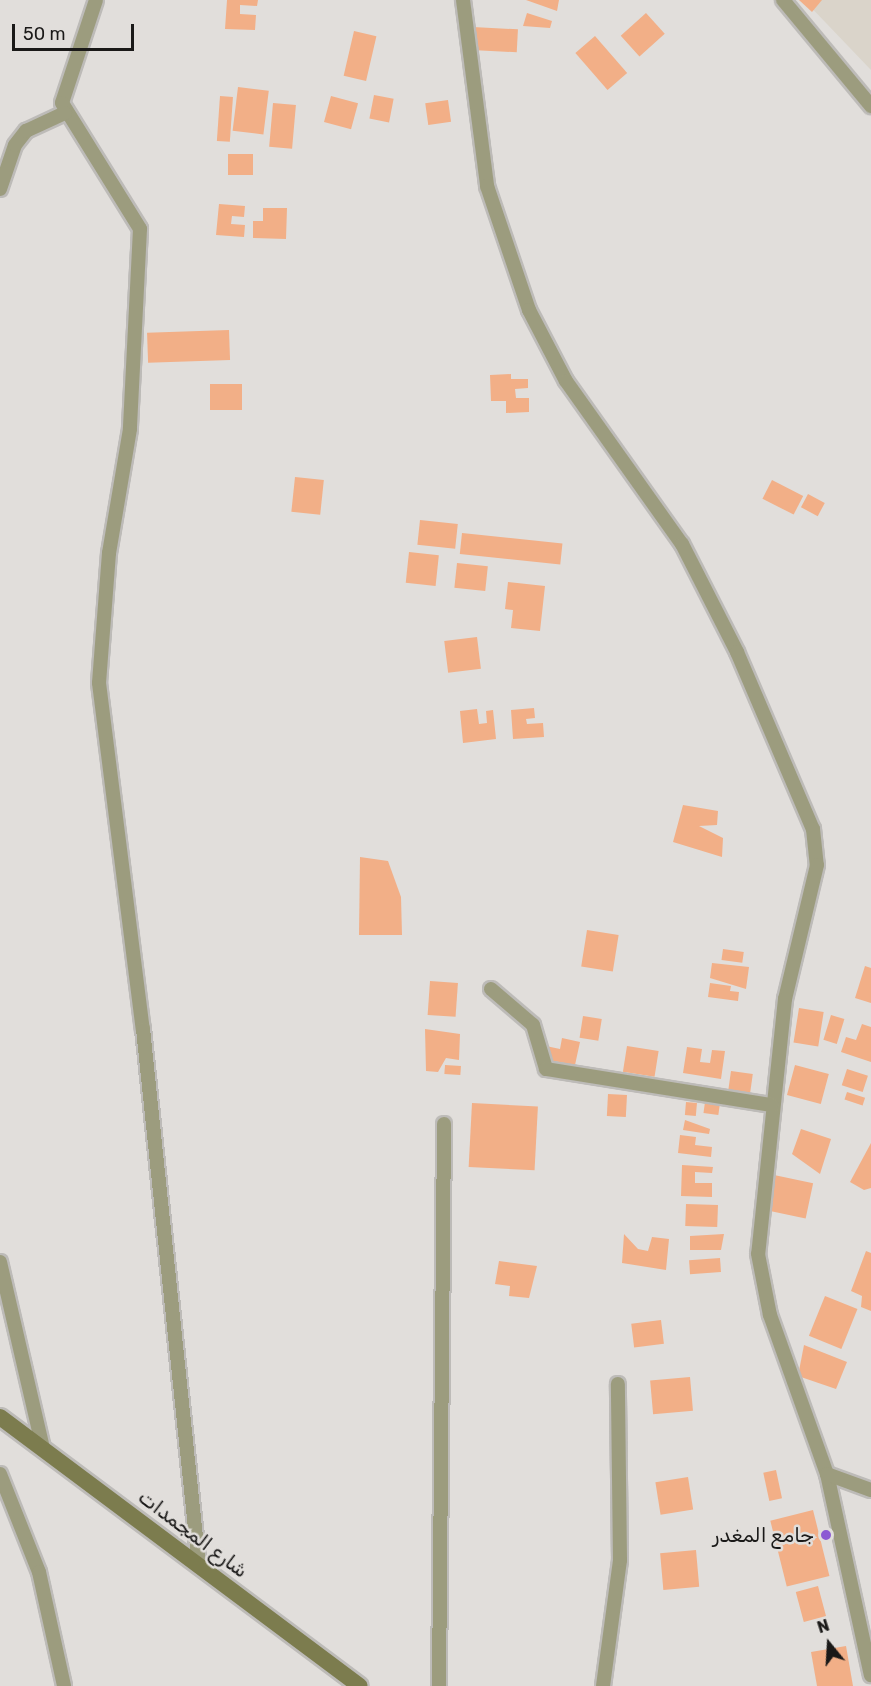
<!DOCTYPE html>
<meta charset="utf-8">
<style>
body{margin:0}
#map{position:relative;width:871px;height:1686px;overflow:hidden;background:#e1dedb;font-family:Rubik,Cairo,sans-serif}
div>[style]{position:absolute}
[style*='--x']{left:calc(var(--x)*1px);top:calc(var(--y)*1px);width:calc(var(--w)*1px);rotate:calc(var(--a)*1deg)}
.built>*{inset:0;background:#dad4ca}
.building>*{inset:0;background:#f2af87;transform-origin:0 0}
.roads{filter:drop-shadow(2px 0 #bdbbb8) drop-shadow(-2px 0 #bdbbb8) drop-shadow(0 2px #bdbbb8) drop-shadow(0 -2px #bdbbb8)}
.minor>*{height:14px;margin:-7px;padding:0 7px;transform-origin:7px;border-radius:7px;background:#9c9c7e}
.secondary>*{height:16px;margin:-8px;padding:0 8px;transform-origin:8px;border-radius:8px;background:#7c7c4e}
.dots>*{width:16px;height:16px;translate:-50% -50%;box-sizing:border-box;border:3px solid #e1dedb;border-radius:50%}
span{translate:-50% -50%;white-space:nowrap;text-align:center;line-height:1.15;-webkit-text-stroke:5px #e1dedb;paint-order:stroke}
.street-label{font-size:20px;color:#1a1918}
.poi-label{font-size:20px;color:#1a1918}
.right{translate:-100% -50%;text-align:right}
.north{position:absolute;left:799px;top:1614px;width:60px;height:60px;-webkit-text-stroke:4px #e1dedb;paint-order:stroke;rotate:342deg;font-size:16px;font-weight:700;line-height:24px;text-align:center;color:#1a1918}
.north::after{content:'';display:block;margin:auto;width:21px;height:27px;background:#1a1918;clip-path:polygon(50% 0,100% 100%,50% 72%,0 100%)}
.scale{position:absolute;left:12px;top:24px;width:122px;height:27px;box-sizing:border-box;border:3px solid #1a1918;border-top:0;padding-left:8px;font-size:18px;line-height:21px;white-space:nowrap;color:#1a1918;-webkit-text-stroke:4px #e1dedb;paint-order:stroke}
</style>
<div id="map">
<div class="built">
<div style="clip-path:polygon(804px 0,871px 0,871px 70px)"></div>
</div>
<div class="building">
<div style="clip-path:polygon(227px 0,258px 0,257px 6px,240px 5px,240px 14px,256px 15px,255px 30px,225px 29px)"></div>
<div style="clip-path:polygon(526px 0,559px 0,557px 11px)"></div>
<div style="clip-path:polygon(799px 0,822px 0,812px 12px)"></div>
<div style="clip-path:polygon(527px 13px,552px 21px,550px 28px,523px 26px)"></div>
<div style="left:646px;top:13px;width:28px;height:34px;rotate:48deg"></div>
<div style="left:473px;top:27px;width:45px;height:23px;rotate:3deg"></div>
<div style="left:354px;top:31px;width:23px;height:46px;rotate:13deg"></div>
<div style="left:595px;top:36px;width:49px;height:26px;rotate:49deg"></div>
<div style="left:238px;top:87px;width:31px;height:44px;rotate:7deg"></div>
<div style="left:374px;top:95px;width:20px;height:24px;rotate:11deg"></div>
<div style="left:220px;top:96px;width:13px;height:45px;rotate:4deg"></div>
<div style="left:331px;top:96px;width:28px;height:27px;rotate:15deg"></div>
<div style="left:448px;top:100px;width:22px;height:23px;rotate:82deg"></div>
<div style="left:273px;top:103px;width:23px;height:44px;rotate:5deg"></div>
<div style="left:228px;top:154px;width:25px;height:21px"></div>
<div style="clip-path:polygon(219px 204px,245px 206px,244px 217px,232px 216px,231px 224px,245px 225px,244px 237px,216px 235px)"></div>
<div style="clip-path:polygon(263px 208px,287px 208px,286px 239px,253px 238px,253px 221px,263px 221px)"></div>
<div style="left:229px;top:330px;width:30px;height:82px;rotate:88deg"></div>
<div style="clip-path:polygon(511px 374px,511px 379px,528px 379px,528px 388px,515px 389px,516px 398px,529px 398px,529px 412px,506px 413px,506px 401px,491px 401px,490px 375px)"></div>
<div style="left:242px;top:384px;width:26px;height:32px;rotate:90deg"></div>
<div style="left:295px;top:477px;width:29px;height:35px;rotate:6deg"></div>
<div style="left:772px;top:480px;width:35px;height:21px;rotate:27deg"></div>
<div style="left:808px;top:494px;width:19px;height:15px;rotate:28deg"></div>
<div style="left:420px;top:520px;width:38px;height:25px;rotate:6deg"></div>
<div style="left:462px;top:533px;width:101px;height:21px;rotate:6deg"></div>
<div style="left:409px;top:552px;width:30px;height:31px;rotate:6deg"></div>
<div style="left:457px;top:563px;width:31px;height:25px;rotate:6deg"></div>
<div style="clip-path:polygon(508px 582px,545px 586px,540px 631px,511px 628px,513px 610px,505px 609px)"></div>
<div style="left:477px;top:637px;width:32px;height:33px;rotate:83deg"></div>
<div style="clip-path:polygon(534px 708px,535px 718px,526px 719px,527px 724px,543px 723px,544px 737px,513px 739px,511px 710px)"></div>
<div style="clip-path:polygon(477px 709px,479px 724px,487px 723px,486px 711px,493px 710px,496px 739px,463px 743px,460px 711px)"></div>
<div style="clip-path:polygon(683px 805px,718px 811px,717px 825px,699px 826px,723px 838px,722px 857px,673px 842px)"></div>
<div style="clip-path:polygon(360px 857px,388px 861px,401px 897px,402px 935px,359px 935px)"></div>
<div style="left:587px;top:930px;width:32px;height:37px;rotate:9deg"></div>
<div style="left:723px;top:949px;width:21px;height:11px;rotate:8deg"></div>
<div style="clip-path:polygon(712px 963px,749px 967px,746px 989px,710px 978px)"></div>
<div style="clip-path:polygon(865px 966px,871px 968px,871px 1003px,855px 998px)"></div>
<div style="left:430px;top:981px;width:28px;height:34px;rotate:4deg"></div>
<div style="clip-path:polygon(710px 983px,731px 986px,730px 991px,739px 992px,738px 1001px,708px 997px)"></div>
<div style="left:799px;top:1008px;width:25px;height:35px;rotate:9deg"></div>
<div style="left:831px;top:1015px;width:14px;height:26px;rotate:17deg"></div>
<div style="left:583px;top:1016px;width:19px;height:22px;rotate:9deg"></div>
<div style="clip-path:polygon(862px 1024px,871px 1027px,871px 1062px,841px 1052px,846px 1037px,856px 1040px)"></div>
<div style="clip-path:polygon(425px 1029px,460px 1034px,459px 1060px,446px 1058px,438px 1072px,426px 1071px)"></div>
<div style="clip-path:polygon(562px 1038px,580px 1042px,575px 1065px,543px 1059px,546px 1046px,560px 1049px)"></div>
<div style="left:627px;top:1046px;width:32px;height:26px;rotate:9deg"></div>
<div style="clip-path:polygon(687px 1047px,702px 1049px,700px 1062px,710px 1063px,712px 1050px,725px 1051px,721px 1079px,683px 1073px)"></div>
<div style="left:445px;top:1065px;width:16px;height:9px;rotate:4deg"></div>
<div style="left:795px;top:1065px;width:35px;height:31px;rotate:15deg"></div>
<div style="left:847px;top:1069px;width:22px;height:17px;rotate:18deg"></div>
<div style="left:731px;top:1071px;width:22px;height:22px;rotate:8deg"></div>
<div style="left:847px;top:1092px;width:19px;height:8px;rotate:18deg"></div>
<div style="left:608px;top:1094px;width:19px;height:22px;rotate:3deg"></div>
<div style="left:686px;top:1102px;width:11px;height:13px;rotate:5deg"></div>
<div style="left:705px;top:1102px;width:15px;height:11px;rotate:8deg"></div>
<div style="left:472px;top:1103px;width:66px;height:64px;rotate:3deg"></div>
<div style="clip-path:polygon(685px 1120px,710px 1129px,709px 1134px,683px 1130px)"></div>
<div style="clip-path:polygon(801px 1129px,831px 1139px,820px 1174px,792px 1154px)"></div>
<div style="clip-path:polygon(680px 1135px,696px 1137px,695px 1145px,712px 1147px,711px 1157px,678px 1153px)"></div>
<div style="clip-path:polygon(871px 1143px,871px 1188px,864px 1190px,850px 1182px)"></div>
<div style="clip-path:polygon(682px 1165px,713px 1167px,712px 1173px,695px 1172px,695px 1183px,712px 1183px,712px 1197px,681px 1196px)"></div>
<div style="left:774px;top:1175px;width:40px;height:36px;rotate:12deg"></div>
<div style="left:686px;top:1204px;width:32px;height:22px;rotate:2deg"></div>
<div style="clip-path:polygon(624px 1234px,638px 1249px,648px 1251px,652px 1237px,669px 1239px,666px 1270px,622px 1263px)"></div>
<div style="clip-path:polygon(724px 1234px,721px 1250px,690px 1250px,690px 1236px)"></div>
<div style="clip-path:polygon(866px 1251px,871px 1253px,871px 1311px,861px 1307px,862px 1296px,851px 1291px)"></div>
<div style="left:720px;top:1258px;width:14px;height:31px;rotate:86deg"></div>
<div style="clip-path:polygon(499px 1261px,537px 1266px,529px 1298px,509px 1296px,510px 1286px,495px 1284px)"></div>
<div style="left:825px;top:1296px;width:35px;height:43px;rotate:22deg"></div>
<div style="left:661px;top:1320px;width:24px;height:30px;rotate:83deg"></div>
<div style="clip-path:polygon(804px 1345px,847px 1362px,836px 1389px,798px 1376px)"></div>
<div style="left:690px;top:1377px;width:34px;height:40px;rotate:85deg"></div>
<div style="left:776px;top:1470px;width:29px;height:13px;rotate:78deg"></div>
<div style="left:688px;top:1477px;width:33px;height:33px;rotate:81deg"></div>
<div style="left:813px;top:1510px;width:68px;height:44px;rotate:76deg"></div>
<div style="left:696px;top:1550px;width:37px;height:36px;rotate:85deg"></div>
<div style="left:818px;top:1586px;width:31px;height:23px;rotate:75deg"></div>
<div style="clip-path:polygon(846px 1646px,853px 1686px,817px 1686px,811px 1652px)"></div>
</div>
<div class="roads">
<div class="minor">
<div style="--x:96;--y:0;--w:108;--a:108.3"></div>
<div style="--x:62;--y:103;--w:148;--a:58.2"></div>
<div style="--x:140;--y:229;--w:200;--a:92.9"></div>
<div style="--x:130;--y:429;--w:126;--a:99.6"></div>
<div style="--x:109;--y:553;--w:130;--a:94.4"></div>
<div style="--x:99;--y:683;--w:349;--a:82.8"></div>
<div style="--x:143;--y:1029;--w:540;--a:84.05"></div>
<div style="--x:463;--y:0;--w:188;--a:82.6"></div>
<div style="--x:487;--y:186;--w:131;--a:71.3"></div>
<div style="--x:529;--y:310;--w:80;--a:62.5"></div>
<div style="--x:566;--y:381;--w:200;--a:54.6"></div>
<div style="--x:682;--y:544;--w:121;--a:63"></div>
<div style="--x:737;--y:652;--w:193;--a:66.8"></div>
<div style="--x:813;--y:829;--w:36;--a:84"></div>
<div style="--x:817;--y:865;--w:138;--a:103.4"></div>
<div style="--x:785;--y:999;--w:256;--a:96"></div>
<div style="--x:758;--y:1254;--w:62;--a:78.9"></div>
<div style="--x:770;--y:1315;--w:169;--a:70.3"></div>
<div style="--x:827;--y:1474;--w:206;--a:77.7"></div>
<div style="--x:783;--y:0;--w:138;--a:50.3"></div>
<div style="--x:0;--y:189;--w:46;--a:-71.2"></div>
<div style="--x:15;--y:145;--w:18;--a:-52"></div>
<div style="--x:26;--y:131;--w:43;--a:-24.8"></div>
<div style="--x:491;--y:989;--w:55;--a:40.6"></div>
<div style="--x:533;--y:1025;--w:46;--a:73.5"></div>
<div style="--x:546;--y:1069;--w:228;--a:9.1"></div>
<div style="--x:0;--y:1262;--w:191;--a:77"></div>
<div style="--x:0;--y:1474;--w:105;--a:68.3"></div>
<div style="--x:39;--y:1572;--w:117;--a:77.6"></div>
<div style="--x:827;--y:1474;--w:47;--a:20"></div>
<div style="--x:439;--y:1686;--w:562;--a:-89.49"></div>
<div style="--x:603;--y:1686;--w:127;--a:-82.3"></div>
<div style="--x:620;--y:1560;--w:176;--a:-90.7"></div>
</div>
<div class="secondary">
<div style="--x:0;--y:1417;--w:449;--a:36.8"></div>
</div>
</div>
<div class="dots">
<div style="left:826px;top:1535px;background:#8c5ad3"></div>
</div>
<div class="street-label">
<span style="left:193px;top:1534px;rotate:37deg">شارع المجمدات</span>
</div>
<div class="poi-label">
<span class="right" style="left:814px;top:1535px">جامع المغدر</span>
</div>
<div class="north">N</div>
<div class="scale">50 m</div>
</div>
